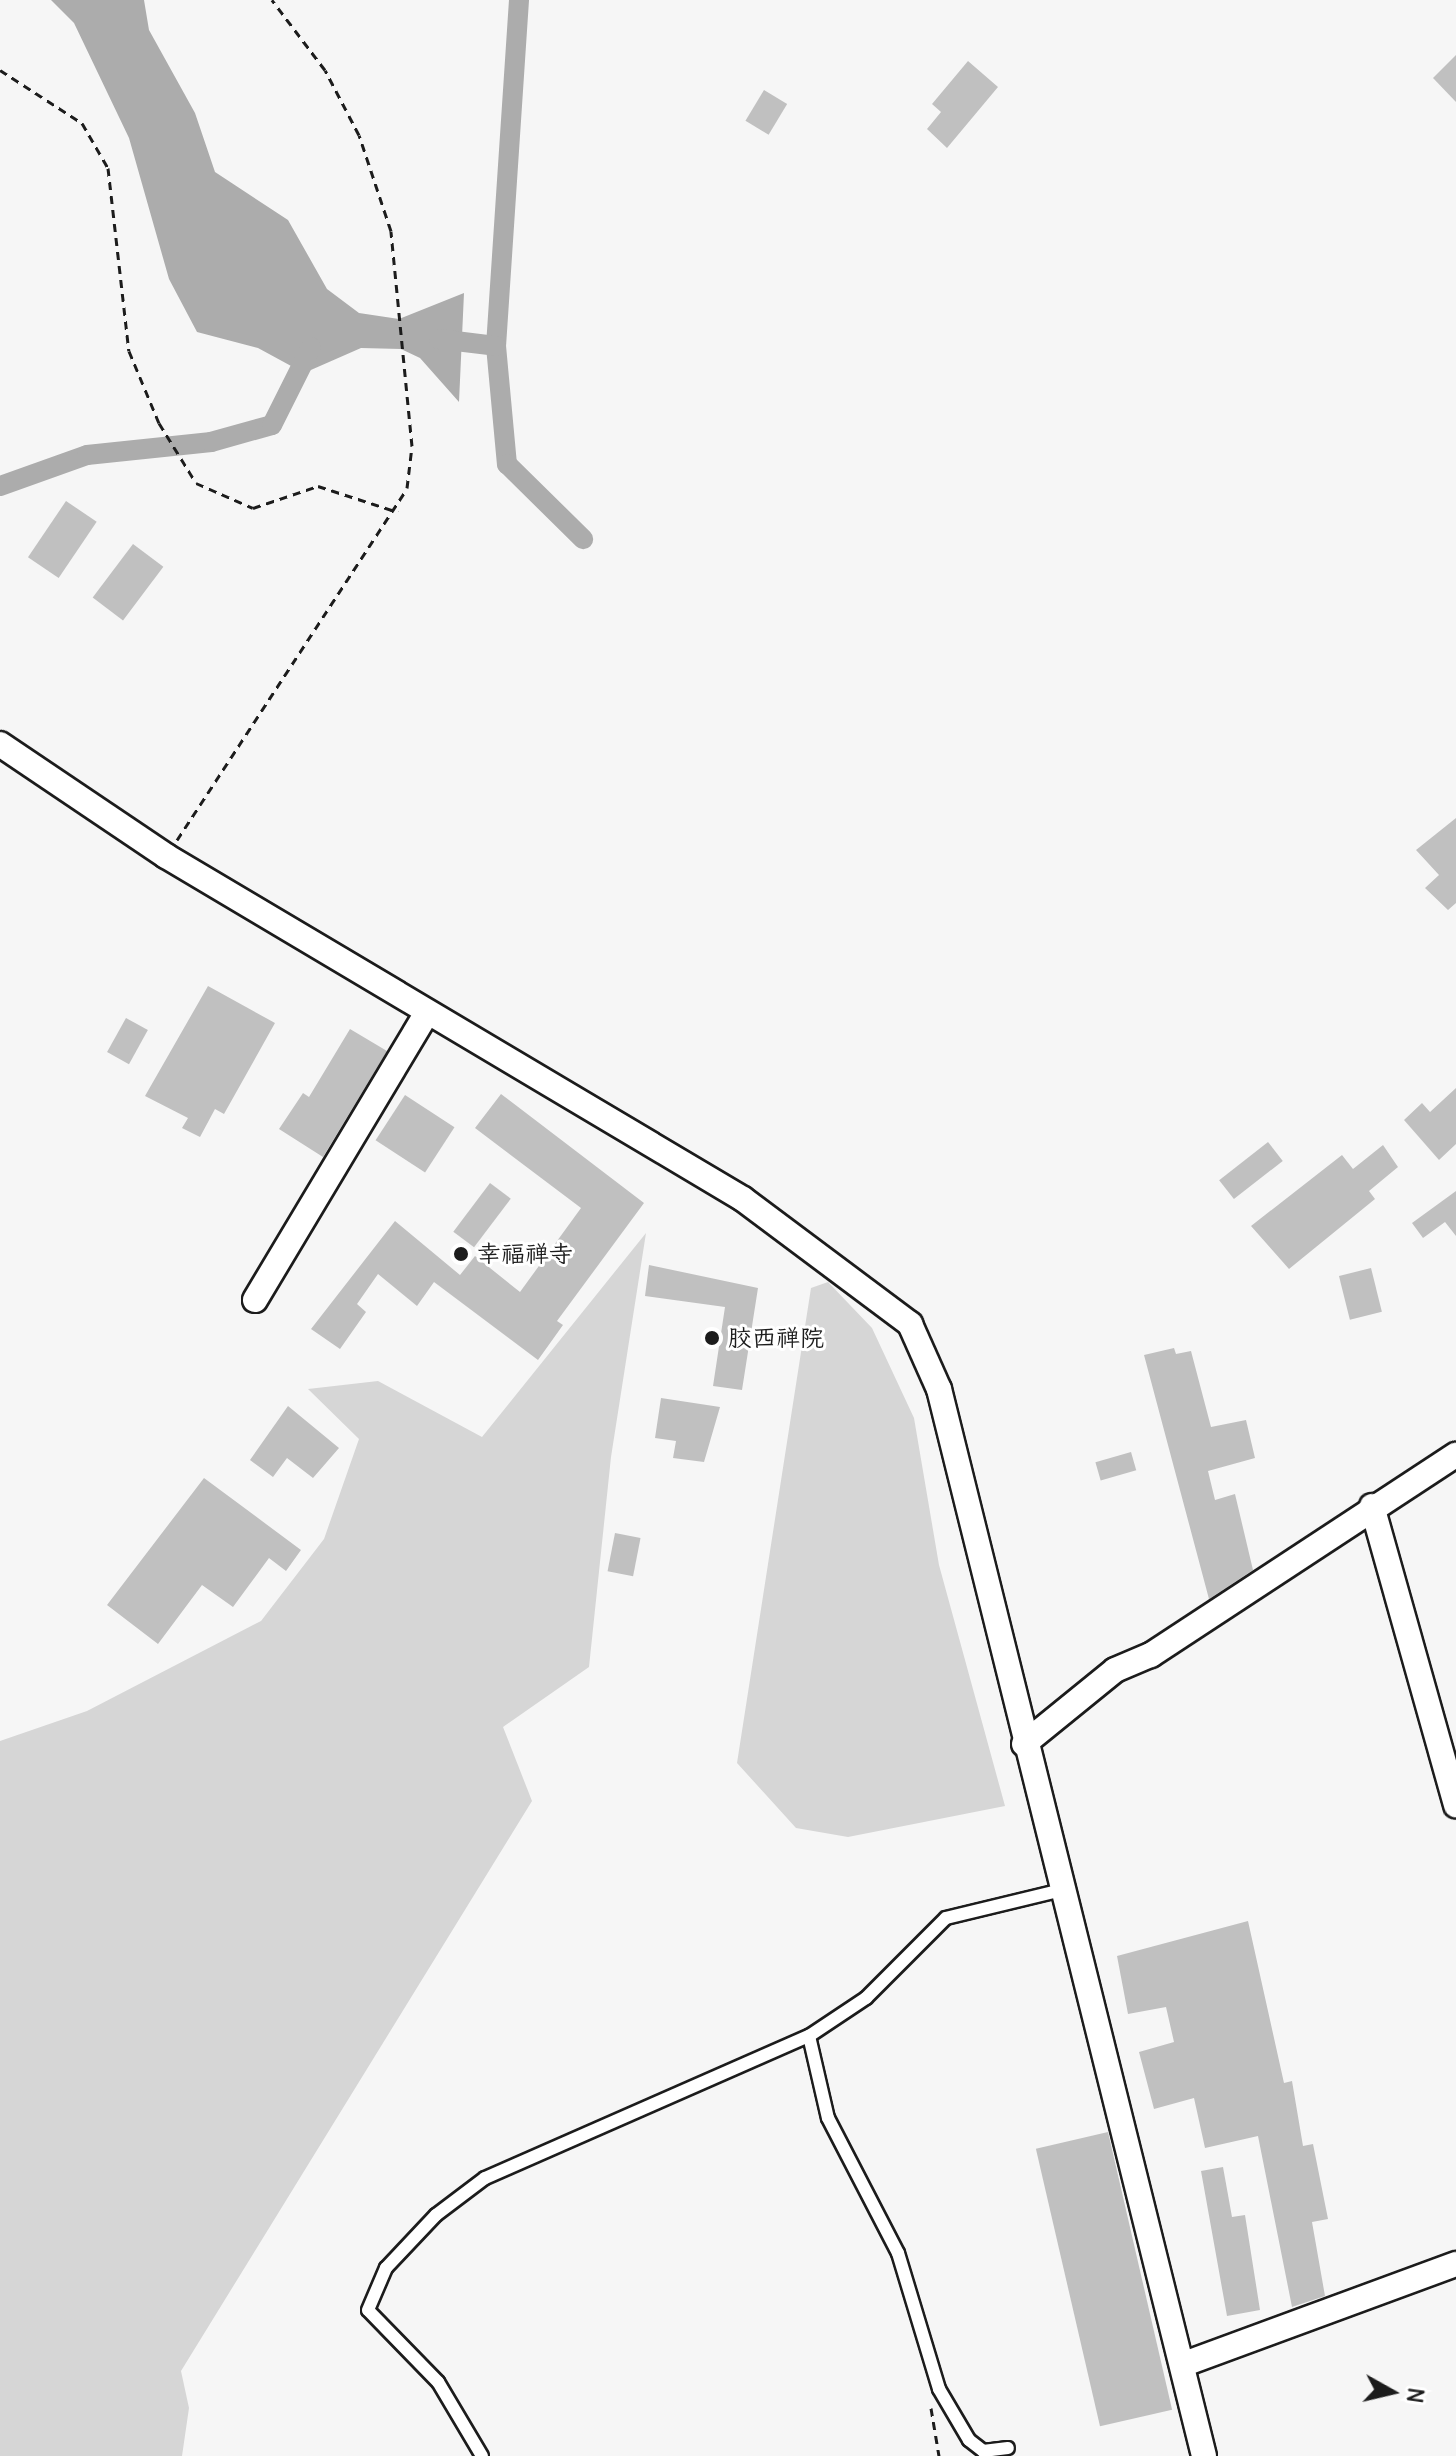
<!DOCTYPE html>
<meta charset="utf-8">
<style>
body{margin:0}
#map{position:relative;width:1456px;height:2456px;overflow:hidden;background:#f6f6f6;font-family:Delius,"LXGW WenKai TC",sans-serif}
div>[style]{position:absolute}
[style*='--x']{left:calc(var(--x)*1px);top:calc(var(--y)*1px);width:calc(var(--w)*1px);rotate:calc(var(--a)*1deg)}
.green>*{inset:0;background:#d6d6d6}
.water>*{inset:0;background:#acacac}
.canal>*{height:20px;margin:-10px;padding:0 10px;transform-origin:10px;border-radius:10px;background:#acacac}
.building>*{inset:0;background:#c0c0c0;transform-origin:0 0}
.path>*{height:3px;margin-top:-1.5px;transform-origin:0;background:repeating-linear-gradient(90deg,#1c1c1c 0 8px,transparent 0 14px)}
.roads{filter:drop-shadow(2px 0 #1c1c1c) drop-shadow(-2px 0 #1c1c1c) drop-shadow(0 2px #1c1c1c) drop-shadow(0 -2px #1c1c1c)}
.service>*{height:12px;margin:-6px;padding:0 6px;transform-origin:6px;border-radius:6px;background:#fff}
.minor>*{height:24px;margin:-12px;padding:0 12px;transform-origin:12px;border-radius:12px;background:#fff}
.dots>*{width:22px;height:22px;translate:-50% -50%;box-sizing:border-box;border:4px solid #fff;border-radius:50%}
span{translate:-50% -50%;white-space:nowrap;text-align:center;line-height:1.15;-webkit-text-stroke:6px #fff;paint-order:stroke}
.poi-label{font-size:24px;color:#1c1c1c}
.left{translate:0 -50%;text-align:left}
.north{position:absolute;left:1352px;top:2352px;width:80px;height:80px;-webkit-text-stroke:6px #fff;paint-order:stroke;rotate:98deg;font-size:22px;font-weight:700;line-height:32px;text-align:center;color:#1c1c1c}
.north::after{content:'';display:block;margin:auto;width:28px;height:36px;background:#1c1c1c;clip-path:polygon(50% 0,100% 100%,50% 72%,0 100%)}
</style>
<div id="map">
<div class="green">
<div style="clip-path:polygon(646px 1233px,611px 1457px,589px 1667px,503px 1727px,532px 1801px,181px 2371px,189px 2408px,182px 2456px,0 2456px,0 1741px,87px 1711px,261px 1621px,324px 1539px,359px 1439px,308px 1389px,378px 1381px,482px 1437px)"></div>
<div style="clip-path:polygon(828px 1282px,872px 1328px,914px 1418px,939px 1565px,1005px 1806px,848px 1837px,796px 1828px,737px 1763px,811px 1288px)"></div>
</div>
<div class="water">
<div style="clip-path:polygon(51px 0,144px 0,149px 30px,195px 113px,215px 172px,288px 220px,327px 289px,359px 313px,399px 319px,464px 293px,459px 402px,420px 358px,401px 349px,361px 348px,304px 373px,258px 348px,197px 332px,169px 279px,129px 138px,74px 23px)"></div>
</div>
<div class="canal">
<div style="--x:519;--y:0;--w:347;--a:93.8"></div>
<div style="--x:496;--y:346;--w:119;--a:84.7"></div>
<div style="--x:507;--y:464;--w:107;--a:44.6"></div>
<div style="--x:439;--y:339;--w:57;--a:7"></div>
<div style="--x:0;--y:486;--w:92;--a:-19.6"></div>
<div style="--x:87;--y:455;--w:125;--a:-6"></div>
<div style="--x:211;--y:442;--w:63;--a:-15.6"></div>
<div style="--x:272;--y:425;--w:87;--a:-63.4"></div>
</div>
<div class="building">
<div style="clip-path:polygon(1456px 55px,1456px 102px,1433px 78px)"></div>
<div style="clip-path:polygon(968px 61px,998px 87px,947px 148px,927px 129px,941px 112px,932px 104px)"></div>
<div style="left:764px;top:90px;width:27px;height:36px;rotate:31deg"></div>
<div style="left:66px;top:501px;width:37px;height:68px;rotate:34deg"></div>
<div style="left:133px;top:544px;width:38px;height:67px;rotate:37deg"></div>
<div style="clip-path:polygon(1456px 818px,1456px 903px,1448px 910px,1425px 888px,1439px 875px,1416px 850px)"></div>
<div style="clip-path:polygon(208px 986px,275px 1023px,224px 1114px,215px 1109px,200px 1137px,182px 1128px,188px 1118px,145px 1096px)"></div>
<div style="left:126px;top:1018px;width:25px;height:39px;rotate:29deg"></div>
<div style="clip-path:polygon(350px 1029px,387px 1051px,323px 1157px,279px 1129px,303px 1093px,309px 1097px)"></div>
<div style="clip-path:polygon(1456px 1088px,1456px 1144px,1439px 1160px,1404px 1120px,1422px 1103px,1430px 1112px)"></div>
<div style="clip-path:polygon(501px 1094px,644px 1203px,557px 1321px,563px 1325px,538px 1360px,434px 1282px,417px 1306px,378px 1274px,357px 1304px,366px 1312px,340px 1349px,311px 1329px,395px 1221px,460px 1275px,475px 1256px,520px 1292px,581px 1208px,475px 1128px)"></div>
<div style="left:405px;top:1095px;width:59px;height:54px;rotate:33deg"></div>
<div style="left:1268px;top:1142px;width:24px;height:62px;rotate:52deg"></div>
<div style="clip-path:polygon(1383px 1145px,1398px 1167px,1369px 1191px,1375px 1199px,1289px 1269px,1251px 1226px,1342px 1155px,1353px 1169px)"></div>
<div style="left:490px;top:1183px;width:26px;height:61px;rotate:37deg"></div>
<div style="clip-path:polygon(1456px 1191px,1456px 1236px,1445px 1222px,1423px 1238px,1412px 1223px)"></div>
<div style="clip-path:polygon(649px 1265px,758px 1288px,742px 1390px,713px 1386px,725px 1307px,645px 1296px)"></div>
<div style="left:1371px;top:1268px;width:45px;height:33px;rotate:76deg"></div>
<div style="clip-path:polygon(1174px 1348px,1176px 1354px,1191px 1351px,1211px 1427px,1246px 1420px,1255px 1458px,1208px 1471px,1215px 1500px,1235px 1494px,1253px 1570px,1209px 1599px,1144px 1355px)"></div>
<div style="clip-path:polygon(661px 1398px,720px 1407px,704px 1462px,673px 1458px,676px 1441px,655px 1438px)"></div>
<div style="clip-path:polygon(288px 1406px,339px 1448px,313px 1478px,287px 1458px,273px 1477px,250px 1460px)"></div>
<div style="left:1131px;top:1452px;width:19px;height:37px;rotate:74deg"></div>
<div style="clip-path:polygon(204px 1478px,301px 1550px,286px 1571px,269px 1558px,233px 1607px,202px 1585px,158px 1644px,107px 1605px)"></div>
<div style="left:615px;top:1533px;width:26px;height:39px;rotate:11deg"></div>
<div style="clip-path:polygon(1248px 1921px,1284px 2083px,1292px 2081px,1303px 2146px,1313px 2144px,1328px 2219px,1312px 2222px,1325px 2296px,1292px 2307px,1258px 2136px,1205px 2148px,1194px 2098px,1154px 2109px,1139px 2052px,1174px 2042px,1166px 2007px,1128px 2014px,1117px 1956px)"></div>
<div style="left:1108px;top:2132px;width:285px;height:74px;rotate:77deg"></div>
<div style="clip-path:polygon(1223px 2167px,1232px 2217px,1245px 2215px,1260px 2310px,1227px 2316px,1201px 2171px)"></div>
</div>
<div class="path">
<div style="--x:0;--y:70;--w:98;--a:32.9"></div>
<div style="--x:82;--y:123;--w:52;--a:60"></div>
<div style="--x:108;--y:168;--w:184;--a:83.5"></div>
<div style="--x:129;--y:351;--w:78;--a:67.4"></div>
<div style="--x:159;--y:423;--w:70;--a:58.3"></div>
<div style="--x:196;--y:483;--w:62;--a:23.7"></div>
<div style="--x:253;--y:508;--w:69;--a:-18.7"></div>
<div style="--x:318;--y:486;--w:84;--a:18"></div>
<div style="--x:177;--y:840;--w:420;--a:-56.8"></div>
<div style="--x:407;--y:488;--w:42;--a:-83.2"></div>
<div style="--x:412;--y:446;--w:216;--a:-95.6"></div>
<div style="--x:391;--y:231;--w:101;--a:-108.4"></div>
<div style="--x:359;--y:135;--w:73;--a:-117.6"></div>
<div style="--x:325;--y:70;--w:88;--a:-127.1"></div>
<div style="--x:931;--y:2408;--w:49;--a:80.5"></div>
</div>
<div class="roads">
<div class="service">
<div style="--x:809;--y:2036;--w:84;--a:77"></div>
<div style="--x:828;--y:2118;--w:152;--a:62.6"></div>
<div style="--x:898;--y:2253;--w:142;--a:73.2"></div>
<div style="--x:939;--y:2389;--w:59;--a:59.5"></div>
<div style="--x:969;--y:2440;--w:18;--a:38"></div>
<div style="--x:983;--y:2451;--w:25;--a:-7"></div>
<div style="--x:482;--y:2456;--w:86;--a:-120.7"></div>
<div style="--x:438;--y:2382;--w:100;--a:-134.2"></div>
<div style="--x:368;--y:2310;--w:46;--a:-66.8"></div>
<div style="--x:386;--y:2268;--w:73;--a:-46.7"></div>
<div style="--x:436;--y:2215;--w:61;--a:-37.1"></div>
<div style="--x:485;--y:2178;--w:354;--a:-23.7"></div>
<div style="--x:809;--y:2036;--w:69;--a:-33.7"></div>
<div style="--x:866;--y:1998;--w:113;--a:-45"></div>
<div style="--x:946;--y:1918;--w:119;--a:-13.6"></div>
</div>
<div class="minor">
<div style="--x:0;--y:744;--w:200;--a:34"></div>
<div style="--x:166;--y:856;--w:671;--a:30.73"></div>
<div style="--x:743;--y:1199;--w:209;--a:36.8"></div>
<div style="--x:910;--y:1324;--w:71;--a:66"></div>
<div style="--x:939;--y:1389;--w:1099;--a:76.05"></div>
<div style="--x:255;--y:1300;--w:333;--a:-59.1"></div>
<div style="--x:1372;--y:1506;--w:311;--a:74.3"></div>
<div style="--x:1024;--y:1744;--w:117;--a:-39.1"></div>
<div style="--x:1115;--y:1670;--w:39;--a:-23"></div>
<div style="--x:1151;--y:1655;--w:365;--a:-33.3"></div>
<div style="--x:1184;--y:2364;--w:290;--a:-20.2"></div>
</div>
</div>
<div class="dots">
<div style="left:461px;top:1254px;background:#1c1c1c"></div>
<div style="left:712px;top:1338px;background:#1c1c1c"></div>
</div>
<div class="poi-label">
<span class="left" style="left:477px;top:1254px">幸福禅寺</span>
<span class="left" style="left:728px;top:1338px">胶西禅院</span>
</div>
<div class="north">N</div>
</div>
